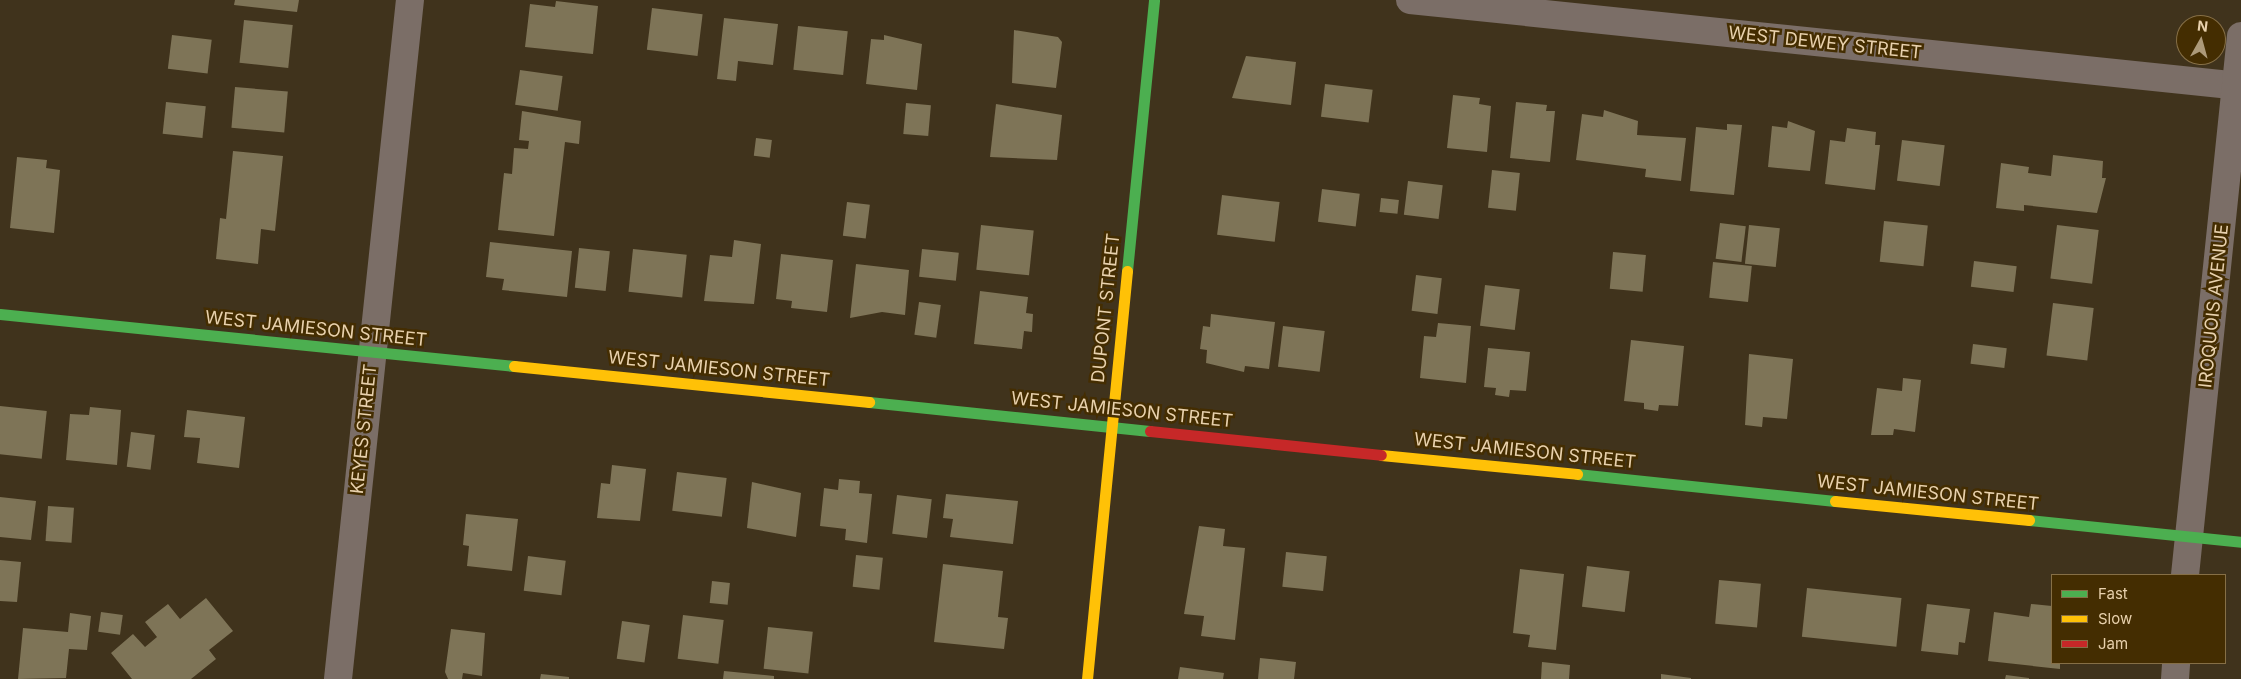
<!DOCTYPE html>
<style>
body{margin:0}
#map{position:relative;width:2241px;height:679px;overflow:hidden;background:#40331c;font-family:Inter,sans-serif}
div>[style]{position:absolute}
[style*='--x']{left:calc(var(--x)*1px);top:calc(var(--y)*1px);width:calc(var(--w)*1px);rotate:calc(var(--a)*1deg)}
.building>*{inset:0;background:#7e7457;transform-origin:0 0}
.street>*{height:28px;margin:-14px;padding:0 14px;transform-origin:14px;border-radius:14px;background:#7b6e67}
.fast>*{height:11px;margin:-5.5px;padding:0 5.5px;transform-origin:5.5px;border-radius:5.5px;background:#4caf50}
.slow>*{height:11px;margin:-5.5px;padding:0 5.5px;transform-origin:5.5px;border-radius:5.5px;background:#ffc107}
.jam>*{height:11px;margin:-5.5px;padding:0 5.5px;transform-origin:5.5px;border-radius:5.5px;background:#c62828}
span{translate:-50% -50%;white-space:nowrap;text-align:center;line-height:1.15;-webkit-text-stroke:5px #442d01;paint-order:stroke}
.street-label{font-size:18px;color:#e8d1ad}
.legend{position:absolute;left:2051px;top:574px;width:175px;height:90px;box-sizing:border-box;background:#442d01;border:1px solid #866f46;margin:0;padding:6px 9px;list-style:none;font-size:15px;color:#e8d1ad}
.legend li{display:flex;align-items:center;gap:10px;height:25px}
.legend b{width:25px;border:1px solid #866f46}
.north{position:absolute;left:2176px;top:15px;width:50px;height:50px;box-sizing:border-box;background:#442d01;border:1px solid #866f46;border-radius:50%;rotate:7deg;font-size:14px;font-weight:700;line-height:20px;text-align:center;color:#e8d1ad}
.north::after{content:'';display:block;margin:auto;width:18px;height:22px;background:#ad9a7a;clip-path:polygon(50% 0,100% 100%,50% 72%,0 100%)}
</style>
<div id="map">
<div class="building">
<div style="clip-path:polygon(235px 0,299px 0,297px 12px,234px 5px)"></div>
<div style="clip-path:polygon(556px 1px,598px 6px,593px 54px,525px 47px,530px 4px,555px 7px)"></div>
<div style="left:652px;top:8px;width:51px;height:42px;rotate:7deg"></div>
<div style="clip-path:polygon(724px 18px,778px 24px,773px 65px,738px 61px,736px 81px,717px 79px)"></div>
<div style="left:244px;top:20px;width:49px;height:43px;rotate:6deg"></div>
<div style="left:798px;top:26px;width:50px;height:44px;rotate:6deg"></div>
<div style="clip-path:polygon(1014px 30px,1058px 37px,1062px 42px,1056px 88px,1012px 83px)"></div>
<div style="left:172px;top:35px;width:40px;height:34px;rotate:7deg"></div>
<div style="clip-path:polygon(884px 35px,922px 44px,917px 90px,866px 84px,871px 39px,884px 40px)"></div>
<div style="clip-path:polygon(1246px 56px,1296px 62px,1291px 105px,1232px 98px)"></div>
<div style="left:520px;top:70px;width:43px;height:35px;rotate:8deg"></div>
<div style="left:1325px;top:84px;width:48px;height:33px;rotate:7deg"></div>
<div style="left:235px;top:87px;width:53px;height:41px;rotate:5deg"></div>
<div style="clip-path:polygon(1453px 95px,1480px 98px,1479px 104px,1491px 106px,1487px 152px,1447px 148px)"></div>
<div style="left:166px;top:102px;width:40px;height:32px;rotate:6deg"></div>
<div style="clip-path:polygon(1516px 102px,1547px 105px,1546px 111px,1555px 111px,1550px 162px,1510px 158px)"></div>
<div style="left:906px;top:103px;width:25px;height:31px;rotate:5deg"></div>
<div style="clip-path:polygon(996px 104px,1062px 115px,1057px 160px,990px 157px)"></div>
<div style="clip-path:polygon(1604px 110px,1638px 121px,1637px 135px,1686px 138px,1681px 181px,1645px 177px,1646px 169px,1576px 160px,1582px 114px,1603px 117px)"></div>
<div style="clip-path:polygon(522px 111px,581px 121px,579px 144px,565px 142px,554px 236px,498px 230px,504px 173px,512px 174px,514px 148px,528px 149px,529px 141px,519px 140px)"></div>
<div style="clip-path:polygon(1788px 121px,1815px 131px,1810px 171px,1768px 167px,1772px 126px,1787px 128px)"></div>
<div style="clip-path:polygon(1727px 124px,1742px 125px,1734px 195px,1690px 191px,1696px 127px,1727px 130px)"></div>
<div style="clip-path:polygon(1847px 128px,1876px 132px,1875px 145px,1880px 145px,1875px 190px,1825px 184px,1830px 140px,1845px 142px)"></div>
<div style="left:756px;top:138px;width:16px;height:18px;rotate:7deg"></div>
<div style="left:1902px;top:140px;width:43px;height:41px;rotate:7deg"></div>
<div style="clip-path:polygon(233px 151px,283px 156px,275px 231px,261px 229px,258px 264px,216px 259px,220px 218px,226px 219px)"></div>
<div style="clip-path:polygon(2053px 155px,2103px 161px,2102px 178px,2106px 178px,2097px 213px,2024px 205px,2024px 211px,1996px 208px,2001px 163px,2029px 167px,2028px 173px,2051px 176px)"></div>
<div style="clip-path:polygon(17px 157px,47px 160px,46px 168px,60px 170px,54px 233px,10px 228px)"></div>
<div style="left:1492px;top:170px;width:28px;height:38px;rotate:6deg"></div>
<div style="left:1408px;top:181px;width:35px;height:34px;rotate:7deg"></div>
<div style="left:1322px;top:189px;width:38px;height:33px;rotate:7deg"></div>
<div style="left:1222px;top:195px;width:58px;height:40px;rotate:7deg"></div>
<div style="left:1381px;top:198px;width:18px;height:14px;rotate:6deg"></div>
<div style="left:847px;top:202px;width:23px;height:34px;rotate:7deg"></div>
<div style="left:1884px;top:221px;width:44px;height:41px;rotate:6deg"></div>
<div style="left:1720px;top:223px;width:26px;height:36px;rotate:7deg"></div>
<div style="left:981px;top:225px;width:53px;height:45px;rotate:6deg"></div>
<div style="left:1749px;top:225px;width:31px;height:39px;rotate:6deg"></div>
<div style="left:2057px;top:225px;width:42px;height:54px;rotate:7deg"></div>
<div style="clip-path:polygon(734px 240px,761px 244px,754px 304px,704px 301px,710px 255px,732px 257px)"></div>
<div style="clip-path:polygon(490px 242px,572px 251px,567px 297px,502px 290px,504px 279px,486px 277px)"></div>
<div style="left:579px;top:248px;width:31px;height:40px;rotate:6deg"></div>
<div style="left:633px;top:249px;width:54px;height:43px;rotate:6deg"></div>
<div style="left:922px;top:249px;width:37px;height:28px;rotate:6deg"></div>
<div style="left:1613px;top:252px;width:33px;height:37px;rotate:5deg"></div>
<div style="clip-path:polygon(781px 254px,833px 260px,827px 312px,791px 308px,792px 301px,776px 299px)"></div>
<div style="left:1974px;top:261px;width:43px;height:26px;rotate:7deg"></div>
<div style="left:1713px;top:262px;width:39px;height:36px;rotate:6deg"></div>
<div style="clip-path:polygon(856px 264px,909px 270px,905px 315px,882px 312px,850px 318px)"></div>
<div style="left:1416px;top:275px;width:26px;height:36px;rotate:7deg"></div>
<div style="left:1485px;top:285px;width:35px;height:41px;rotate:7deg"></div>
<div style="clip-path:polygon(980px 291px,1028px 297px,1026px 313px,1033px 314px,1032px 332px,1024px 331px,1022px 349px,974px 344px)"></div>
<div style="left:919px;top:302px;width:22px;height:33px;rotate:8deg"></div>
<div style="left:2053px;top:303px;width:41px;height:53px;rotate:7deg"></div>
<div style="clip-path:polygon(1211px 314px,1275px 322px,1269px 369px,1245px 366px,1244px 372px,1206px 363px,1207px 350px,1200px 349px,1203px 326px,1210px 327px)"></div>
<div style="clip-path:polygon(1438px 323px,1471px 326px,1466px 383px,1420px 378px,1424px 336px,1436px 337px)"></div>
<div style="left:1283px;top:326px;width:42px;height:41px;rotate:7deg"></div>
<div style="clip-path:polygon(1631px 340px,1684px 346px,1678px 406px,1659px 405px,1658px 411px,1644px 409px,1644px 403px,1624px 401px)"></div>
<div style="left:1973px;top:344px;width:34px;height:20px;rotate:7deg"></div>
<div style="clip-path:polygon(1488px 348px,1530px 352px,1526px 391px,1510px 390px,1509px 397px,1495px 395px,1496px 388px,1484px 387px)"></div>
<div style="clip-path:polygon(1749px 354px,1793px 359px,1787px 419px,1763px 417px,1762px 427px,1745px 425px)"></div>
<div style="clip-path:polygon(1903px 378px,1921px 380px,1915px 432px,1894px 429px,1893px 435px,1871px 435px,1877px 388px,1902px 391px)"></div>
<div style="left:0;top:406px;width:47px;height:48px;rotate:6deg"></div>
<div style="clip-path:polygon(90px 407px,121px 410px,117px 465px,66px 460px,70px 414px,89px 415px)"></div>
<div style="clip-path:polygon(187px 410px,245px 417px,239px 468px,197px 463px,200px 438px,184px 437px)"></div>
<div style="left:131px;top:432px;width:24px;height:35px;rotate:7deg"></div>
<div style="clip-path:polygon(612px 465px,646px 469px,640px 521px,597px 518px,601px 483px,610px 484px)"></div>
<div style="left:677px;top:472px;width:50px;height:39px;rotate:7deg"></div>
<div style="clip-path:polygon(839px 479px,860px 481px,859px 493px,872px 494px,867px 543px,845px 540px,846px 529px,820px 526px,824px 488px,838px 490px)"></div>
<div style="clip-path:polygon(752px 482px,801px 493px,796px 537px,747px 528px)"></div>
<div style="clip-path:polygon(946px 494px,1018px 501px,1013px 544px,950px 537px,953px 519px,943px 518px)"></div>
<div style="left:897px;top:495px;width:35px;height:39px;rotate:7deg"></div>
<div style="clip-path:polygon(0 497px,36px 501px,31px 540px,0 537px)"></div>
<div style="left:48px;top:506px;width:26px;height:35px;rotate:4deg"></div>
<div style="clip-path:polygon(466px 514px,518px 519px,512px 571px,467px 566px,469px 546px,463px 545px)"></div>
<div style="clip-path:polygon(1199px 526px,1225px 529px,1223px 546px,1245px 548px,1235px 640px,1201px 636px,1204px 616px,1184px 614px)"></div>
<div style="left:1286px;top:552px;width:41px;height:35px;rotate:6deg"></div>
<div style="left:856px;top:555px;width:27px;height:32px;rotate:6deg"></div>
<div style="left:528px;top:556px;width:38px;height:35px;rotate:7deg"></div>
<div style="clip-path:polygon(0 560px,21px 562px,17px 602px,0 601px)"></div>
<div style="clip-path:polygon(943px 564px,1003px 571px,998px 617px,1008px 618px,1004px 649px,934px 642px)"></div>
<div style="left:1587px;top:566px;width:43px;height:41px;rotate:7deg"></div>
<div style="clip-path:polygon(1520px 569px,1564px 574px,1556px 650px,1528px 647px,1530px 635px,1513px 633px)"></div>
<div style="left:1719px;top:580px;width:42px;height:44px;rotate:5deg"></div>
<div style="left:712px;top:581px;width:18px;height:22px;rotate:6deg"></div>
<div style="left:1807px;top:588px;width:95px;height:49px;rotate:6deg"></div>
<div style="clip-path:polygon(206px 598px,233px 631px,209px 650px,216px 659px,191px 679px,132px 679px,111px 653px,133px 634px,145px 647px,157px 637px,145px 622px,168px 604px,180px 619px)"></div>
<div style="clip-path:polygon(1927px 604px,1970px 609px,1965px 643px,1959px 642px,1958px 655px,1921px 651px)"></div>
<div style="clip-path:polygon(2031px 604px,2052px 606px,2052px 663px,2060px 663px,2060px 669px,1988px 661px,1994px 612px,2029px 617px)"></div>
<div style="left:101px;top:612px;width:22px;height:20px;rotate:8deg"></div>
<div style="clip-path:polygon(70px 613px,91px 616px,87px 650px,69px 649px,66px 678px,18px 679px,23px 628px,68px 632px)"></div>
<div style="left:683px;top:615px;width:41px;height:44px;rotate:7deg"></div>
<div style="left:622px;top:621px;width:28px;height:38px;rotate:8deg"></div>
<div style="left:768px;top:627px;width:45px;height:42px;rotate:6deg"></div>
<div style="clip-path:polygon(451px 629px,485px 633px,482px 676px,463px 673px,462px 679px,448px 679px,445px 672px)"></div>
<div style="clip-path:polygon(1260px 658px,1296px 662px,1294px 679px,1258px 679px)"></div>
<div style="clip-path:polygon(1542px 662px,1570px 665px,1569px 679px,1541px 679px)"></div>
<div style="clip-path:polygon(1180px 667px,1224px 673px,1223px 679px,1178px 679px)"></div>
<div style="clip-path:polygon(724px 671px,774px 676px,774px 679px,723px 679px)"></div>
<div style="clip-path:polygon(541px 674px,569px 677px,569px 679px,540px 679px)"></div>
<div style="clip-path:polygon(1661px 674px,1691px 678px,1691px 679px,1661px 679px)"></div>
<div style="clip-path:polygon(2006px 675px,2029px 678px,2029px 679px,2005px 679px)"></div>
</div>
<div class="street">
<div style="--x:1410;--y:0;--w:835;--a:5.91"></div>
<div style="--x:2185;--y:575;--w:542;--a:-84.07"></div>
<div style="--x:338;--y:679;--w:683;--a:-83.95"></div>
<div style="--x:2175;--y:679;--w:16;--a:-86"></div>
</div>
<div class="fast">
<div style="--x:1127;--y:271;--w:272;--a:-84.3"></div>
<div style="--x:0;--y:314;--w:517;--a:5.78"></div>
<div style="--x:869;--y:402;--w:282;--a:5.9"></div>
<div style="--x:1577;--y:474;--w:259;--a:6"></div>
<div style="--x:2029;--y:520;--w:213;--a:5.9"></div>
</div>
<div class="slow">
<div style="--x:514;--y:366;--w:357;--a:5.8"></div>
<div style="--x:1381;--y:455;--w:197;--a:5.5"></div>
<div style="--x:1835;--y:501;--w:195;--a:5.6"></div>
<div style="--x:1087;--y:679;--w:410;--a:-84.4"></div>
</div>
<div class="jam">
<div style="--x:1150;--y:431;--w:232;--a:5.9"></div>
</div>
<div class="street-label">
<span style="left:1825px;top:43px;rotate:6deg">WEST DEWEY STREET</span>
<span style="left:2214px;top:306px;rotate:-84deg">IROQUOIS AVENUE</span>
<span style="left:1106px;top:308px;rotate:-84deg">DUPONT STREET</span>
<span style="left:316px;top:329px;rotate:6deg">WEST JAMIESON STREET</span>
<span style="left:719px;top:369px;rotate:6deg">WEST JAMIESON STREET</span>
<span style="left:1122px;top:410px;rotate:6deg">WEST JAMIESON STREET</span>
<span style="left:364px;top:429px;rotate:-84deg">KEYES STREET</span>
<span style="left:1525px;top:451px;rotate:6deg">WEST JAMIESON STREET</span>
<span style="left:1928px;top:493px;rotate:6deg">WEST JAMIESON STREET</span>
</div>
<ul class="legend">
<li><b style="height:6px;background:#4caf50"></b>Fast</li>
<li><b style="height:6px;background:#ffc107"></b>Slow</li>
<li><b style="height:6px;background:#c62828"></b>Jam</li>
</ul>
<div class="north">N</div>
</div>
